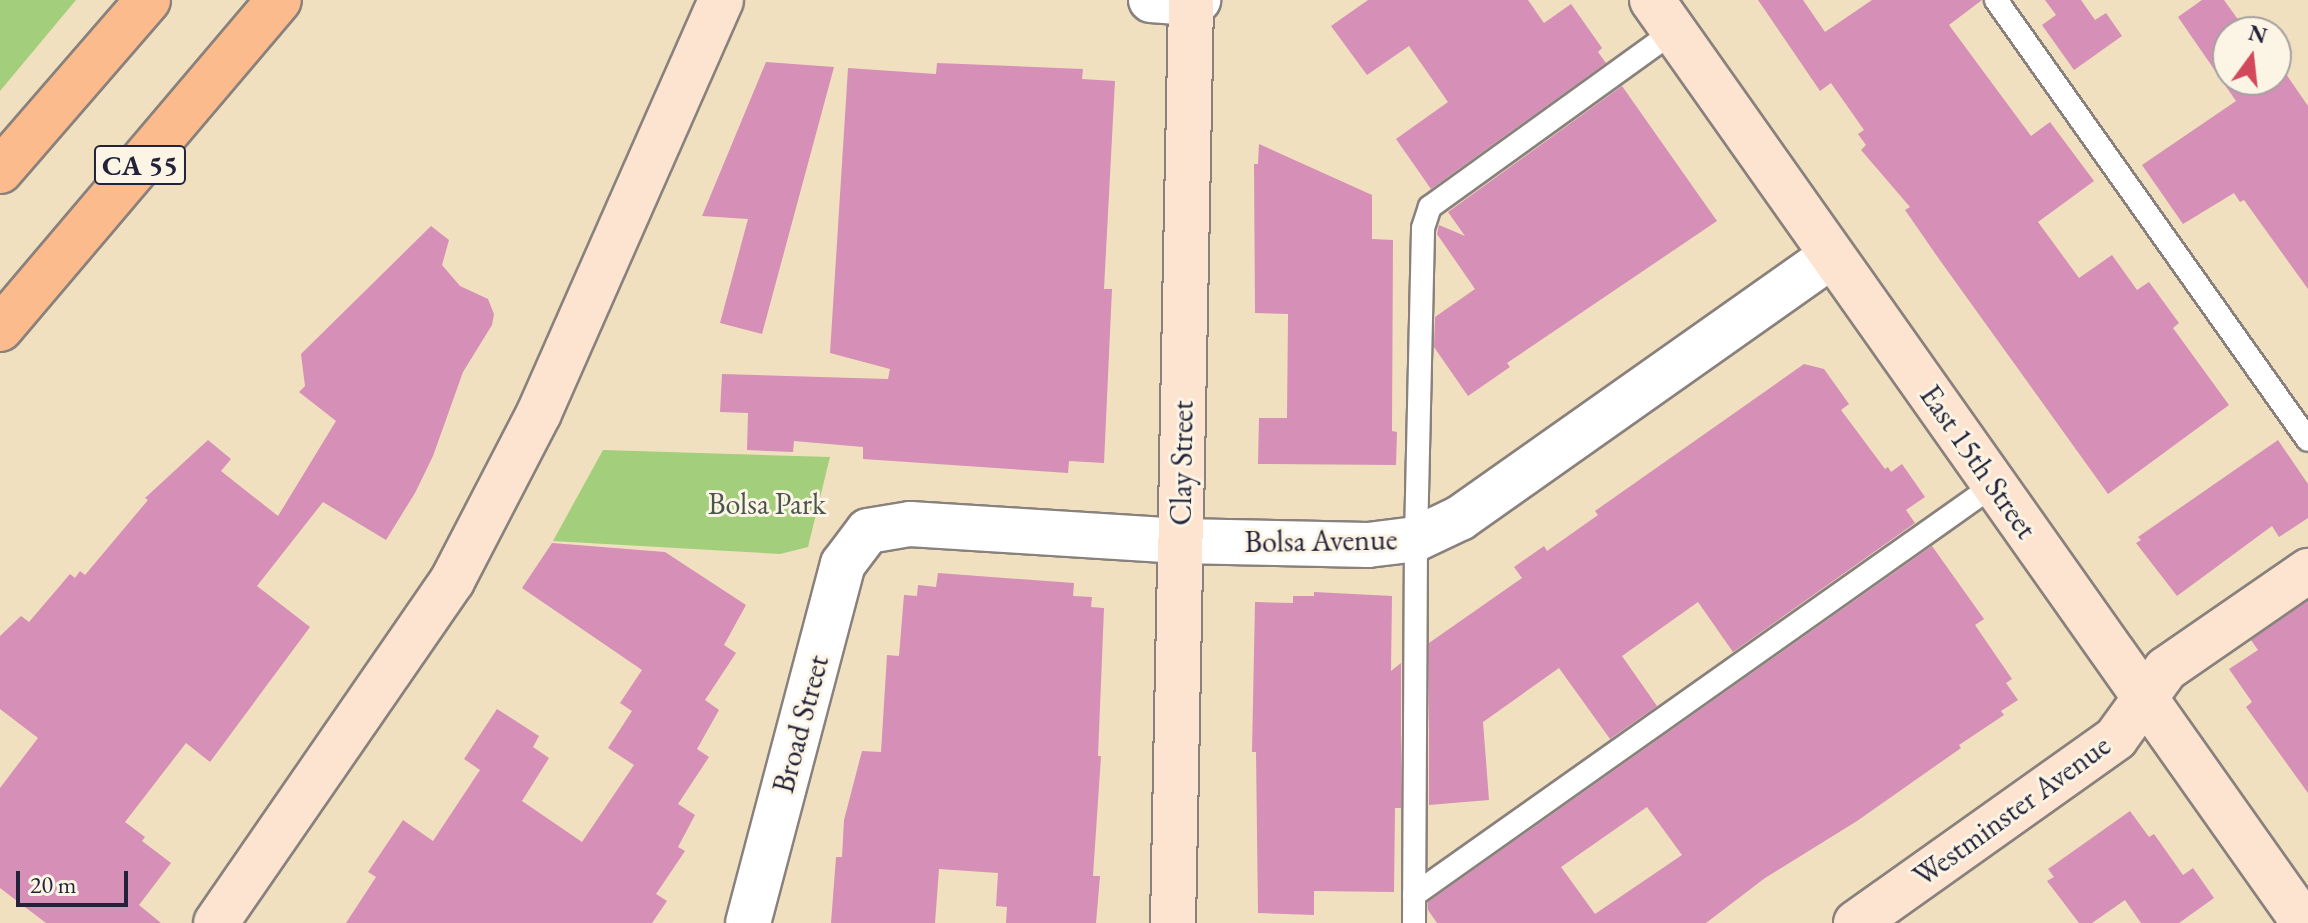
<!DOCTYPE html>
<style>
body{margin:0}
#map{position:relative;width:2308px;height:923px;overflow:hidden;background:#f0e0bf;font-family:"EB Garamond",serif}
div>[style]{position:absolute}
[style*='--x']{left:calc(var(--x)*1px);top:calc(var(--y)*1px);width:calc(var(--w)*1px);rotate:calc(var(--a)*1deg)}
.green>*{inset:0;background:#a3ce7b}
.building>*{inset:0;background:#d68fb7}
.roads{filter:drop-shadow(2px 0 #89817d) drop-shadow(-2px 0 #89817d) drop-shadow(0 2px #89817d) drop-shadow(0 -2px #89817d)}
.lane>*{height:22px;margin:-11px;padding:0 11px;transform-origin:11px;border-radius:11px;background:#fff}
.street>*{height:44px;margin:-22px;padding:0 22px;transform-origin:22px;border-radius:22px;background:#fff}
.secondary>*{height:44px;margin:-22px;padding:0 22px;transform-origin:22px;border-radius:22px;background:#fde4d1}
.highway>*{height:44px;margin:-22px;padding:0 22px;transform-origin:22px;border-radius:22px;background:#fbbb8d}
span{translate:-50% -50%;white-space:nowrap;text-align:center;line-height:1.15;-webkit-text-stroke:6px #fcf5e5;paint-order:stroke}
.shield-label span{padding:2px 6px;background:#fcf5e5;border:2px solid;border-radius:6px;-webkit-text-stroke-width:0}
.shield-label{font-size:28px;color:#22223b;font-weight:700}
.street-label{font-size:30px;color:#22223b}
.park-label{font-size:30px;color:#49564e}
.north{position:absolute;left:2212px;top:16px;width:80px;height:80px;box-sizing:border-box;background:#fcf5e5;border:2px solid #a5a1a1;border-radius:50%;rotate:15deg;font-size:22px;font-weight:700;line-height:32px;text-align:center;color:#22223b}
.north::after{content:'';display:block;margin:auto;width:28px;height:36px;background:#d1495b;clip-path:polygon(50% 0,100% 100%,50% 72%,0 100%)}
.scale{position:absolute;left:16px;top:871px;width:112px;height:36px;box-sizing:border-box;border:4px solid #22223b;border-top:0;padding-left:10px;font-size:24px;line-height:28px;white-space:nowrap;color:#22223b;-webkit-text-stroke:6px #fcf5e5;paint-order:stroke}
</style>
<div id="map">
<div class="green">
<div style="clip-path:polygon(0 0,76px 0,0 91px)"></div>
<div style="clip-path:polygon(603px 450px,830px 457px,808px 547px,780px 554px,553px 541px)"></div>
</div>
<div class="building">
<div style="clip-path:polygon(1368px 0,1528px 0,1544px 23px,1571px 4px,1602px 48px,1598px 52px,1606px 63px,1431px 189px,1396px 139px,1448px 102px,1409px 46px,1367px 75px,1331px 26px)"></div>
<div style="clip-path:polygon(1758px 0,1803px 0,1825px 32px,1872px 0,1982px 0,1949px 25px,2031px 136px,2050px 122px,2094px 181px,2038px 222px,2079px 278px,2112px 255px,2137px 290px,2149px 282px,2179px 323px,2173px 328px,2229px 405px,2108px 494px,1939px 259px,1905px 210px,1910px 207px,1861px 150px,1866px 145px,1858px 134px,1864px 130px,1831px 83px,1820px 91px)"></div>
<div style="clip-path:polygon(2045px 0,2081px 0,2095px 20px,2106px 13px,2122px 36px,2074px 70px,2042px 25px,2056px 15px)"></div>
<div style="clip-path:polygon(2202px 0,2224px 0,2247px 32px,2228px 32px,2228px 80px,2276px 80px,2276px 73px,2280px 78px,2286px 74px,2308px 106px,2308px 289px,2244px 200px,2240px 202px,2234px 193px,2183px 224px,2142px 165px,2236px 101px,2178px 17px)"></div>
<div style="clip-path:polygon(766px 62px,834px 67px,762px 334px,720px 323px,748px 219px,702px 216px)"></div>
<div style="clip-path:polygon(937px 63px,1083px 69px,1082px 79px,1115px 81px,1104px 289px,1112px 289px,1104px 463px,1069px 461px,1068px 473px,863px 459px,863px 447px,794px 441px,793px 452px,747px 450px,748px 413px,720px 412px,722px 374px,888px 379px,890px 369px,830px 353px,848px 68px,936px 74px)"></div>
<div style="clip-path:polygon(1622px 86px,1717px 221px,1507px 363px,1510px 367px,1468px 396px,1434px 347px,1435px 317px,1475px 289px,1437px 234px,1439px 225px,1465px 236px,1448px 212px)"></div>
<div style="clip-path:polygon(1259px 144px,1372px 195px,1372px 239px,1393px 240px,1392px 431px,1397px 432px,1396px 465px,1258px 464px,1259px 418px,1287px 418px,1288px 314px,1255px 313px,1254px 164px,1258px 164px)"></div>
<div style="clip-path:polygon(431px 226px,449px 240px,442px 265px,460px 286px,488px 299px,494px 314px,492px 325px,463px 372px,433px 456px,415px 493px,386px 540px,323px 502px,257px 586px,310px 627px,210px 762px,186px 743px,125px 822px,145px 837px,142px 841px,171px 863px,139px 905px,161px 923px,46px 923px,0 888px,0 788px,38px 738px,0 709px,0 636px,21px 616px,29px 622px,70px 574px,75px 578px,80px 571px,85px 575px,148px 500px,145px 498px,208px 440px,231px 459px,221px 471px,278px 516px,336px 421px,299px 392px,305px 386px,301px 354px)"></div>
<div style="clip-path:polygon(1804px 364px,1824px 369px,1849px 404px,1841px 410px,1885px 469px,1888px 467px,1891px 472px,1902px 464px,1925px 497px,1906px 510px,1915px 523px,1733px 652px,1698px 602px,1622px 656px,1657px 706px,1610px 739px,1559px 668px,1483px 722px,1489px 800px,1429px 805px,1429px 643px,1522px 578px,1514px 567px,1544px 546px,1547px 551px,1598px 515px,1595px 511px)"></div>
<div style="clip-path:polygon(2278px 440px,2308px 484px,2308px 518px,2279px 537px,2272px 526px,2177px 596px,2136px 543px,2141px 540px,2138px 537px)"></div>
<div style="clip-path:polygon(552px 543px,665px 552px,746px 605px,724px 645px,736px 653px,705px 700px,719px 710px,697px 749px,709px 757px,678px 804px,695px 815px,678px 847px,685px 851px,656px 894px,667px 901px,652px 923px,346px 923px,376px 877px,368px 872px,403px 820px,433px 841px,480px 770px,464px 759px,497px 709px,539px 736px,533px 747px,549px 758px,522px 801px,582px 842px,634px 765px,608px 748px,632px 711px,620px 703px,642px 670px,522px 588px)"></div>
<div style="clip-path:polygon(evenodd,1932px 546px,1984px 619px,1975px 625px,2012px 679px,2006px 683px,2018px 700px,2001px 711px,2004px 715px,1959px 745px,1961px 748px,1857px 821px,1765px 878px,1706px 923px,1437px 923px,1428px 910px,1428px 902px,1932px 546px,1647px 807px,1682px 855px,1595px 914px,1561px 867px,1647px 807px)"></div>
<div style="clip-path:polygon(938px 573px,1074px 583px,1073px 596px,1092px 597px,1091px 607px,1104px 608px,1098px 756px,1101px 756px,1093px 876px,1100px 876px,1096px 923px,1006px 923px,1007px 907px,996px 906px,998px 873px,939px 869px,935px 923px,831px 923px,836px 857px,842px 857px,844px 820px,862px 751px,881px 752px,887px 655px,899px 656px,904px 595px,917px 596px,918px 585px,936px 587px)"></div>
<div style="clip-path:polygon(1314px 592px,1392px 596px,1391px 671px,1401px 663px,1401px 808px,1395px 808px,1394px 892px,1314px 891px,1314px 915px,1258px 913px,1256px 752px,1252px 752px,1255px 602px,1293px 603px,1293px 596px,1314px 596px)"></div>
<div style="clip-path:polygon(2308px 601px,2308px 793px,2246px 707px,2252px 702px,2229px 669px,2258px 650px,2251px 640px)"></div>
<div style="clip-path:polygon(2130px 811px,2149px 837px,2154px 834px,2183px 875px,2193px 868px,2214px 898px,2179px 923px,2141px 923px,2125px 900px,2092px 923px,2079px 923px,2047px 881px,2054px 877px,2048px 869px)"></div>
</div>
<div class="roads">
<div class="lane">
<div style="--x:1996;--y:0;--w:539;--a:54.66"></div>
<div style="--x:1414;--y:895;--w:710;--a:-35.26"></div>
<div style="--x:1414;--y:923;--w:384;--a:-89.7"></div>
<div style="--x:1416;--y:539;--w:311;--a:-88.7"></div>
<div style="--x:1423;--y:228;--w:22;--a:-72"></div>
<div style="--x:1430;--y:207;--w:301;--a:-35.8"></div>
</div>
<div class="street">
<div style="--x:1151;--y:0;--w:40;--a:4.3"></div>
<div style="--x:1191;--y:3;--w:8;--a:-23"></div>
<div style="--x:748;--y:923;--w:371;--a:-75.2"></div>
<div style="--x:843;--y:564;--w:41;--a:-52.9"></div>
<div style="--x:868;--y:531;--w:43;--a:-9.5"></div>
<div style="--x:910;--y:524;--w:271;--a:3.6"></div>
<div style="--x:1180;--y:541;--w:188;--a:1.2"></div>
<div style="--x:1368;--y:545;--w:48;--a:-7.1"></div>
<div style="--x:1416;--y:539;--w:49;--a:-25.5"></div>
<div style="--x:1460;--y:518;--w:455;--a:-35.2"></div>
</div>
<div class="secondary">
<div style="--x:1652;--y:0;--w:1130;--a:54.76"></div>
<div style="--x:216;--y:923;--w:416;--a:-55.4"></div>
<div style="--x:452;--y:581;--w:189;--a:-62.6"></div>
<div style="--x:539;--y:413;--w:451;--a:-66.2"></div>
<div style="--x:1173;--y:923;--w:920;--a:-88.88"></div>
<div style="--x:1856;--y:923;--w:319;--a:-35.4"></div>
<div style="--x:2116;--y:738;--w:85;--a:-54.1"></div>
<div style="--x:2166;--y:669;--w:173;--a:-34.6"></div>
</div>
<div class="highway">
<div style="--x:0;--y:171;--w:226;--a:-49.1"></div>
<div style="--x:0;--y:329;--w:431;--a:-49.7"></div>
</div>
</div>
<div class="shield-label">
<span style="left:140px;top:165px">CA 55</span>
</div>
<div class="street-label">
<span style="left:1978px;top:462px;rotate:55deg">East 15th Street</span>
<span style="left:1182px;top:463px;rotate:-89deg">Clay Street</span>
<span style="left:1321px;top:541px;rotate:-1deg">Bolsa Avenue</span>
<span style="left:801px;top:724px;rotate:-75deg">Broad Street</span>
<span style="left:2012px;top:811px;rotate:-36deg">Westminster Avenue</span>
</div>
<div class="park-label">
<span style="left:767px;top:504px">Bolsa Park</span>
</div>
<div class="north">N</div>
<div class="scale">20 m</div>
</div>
